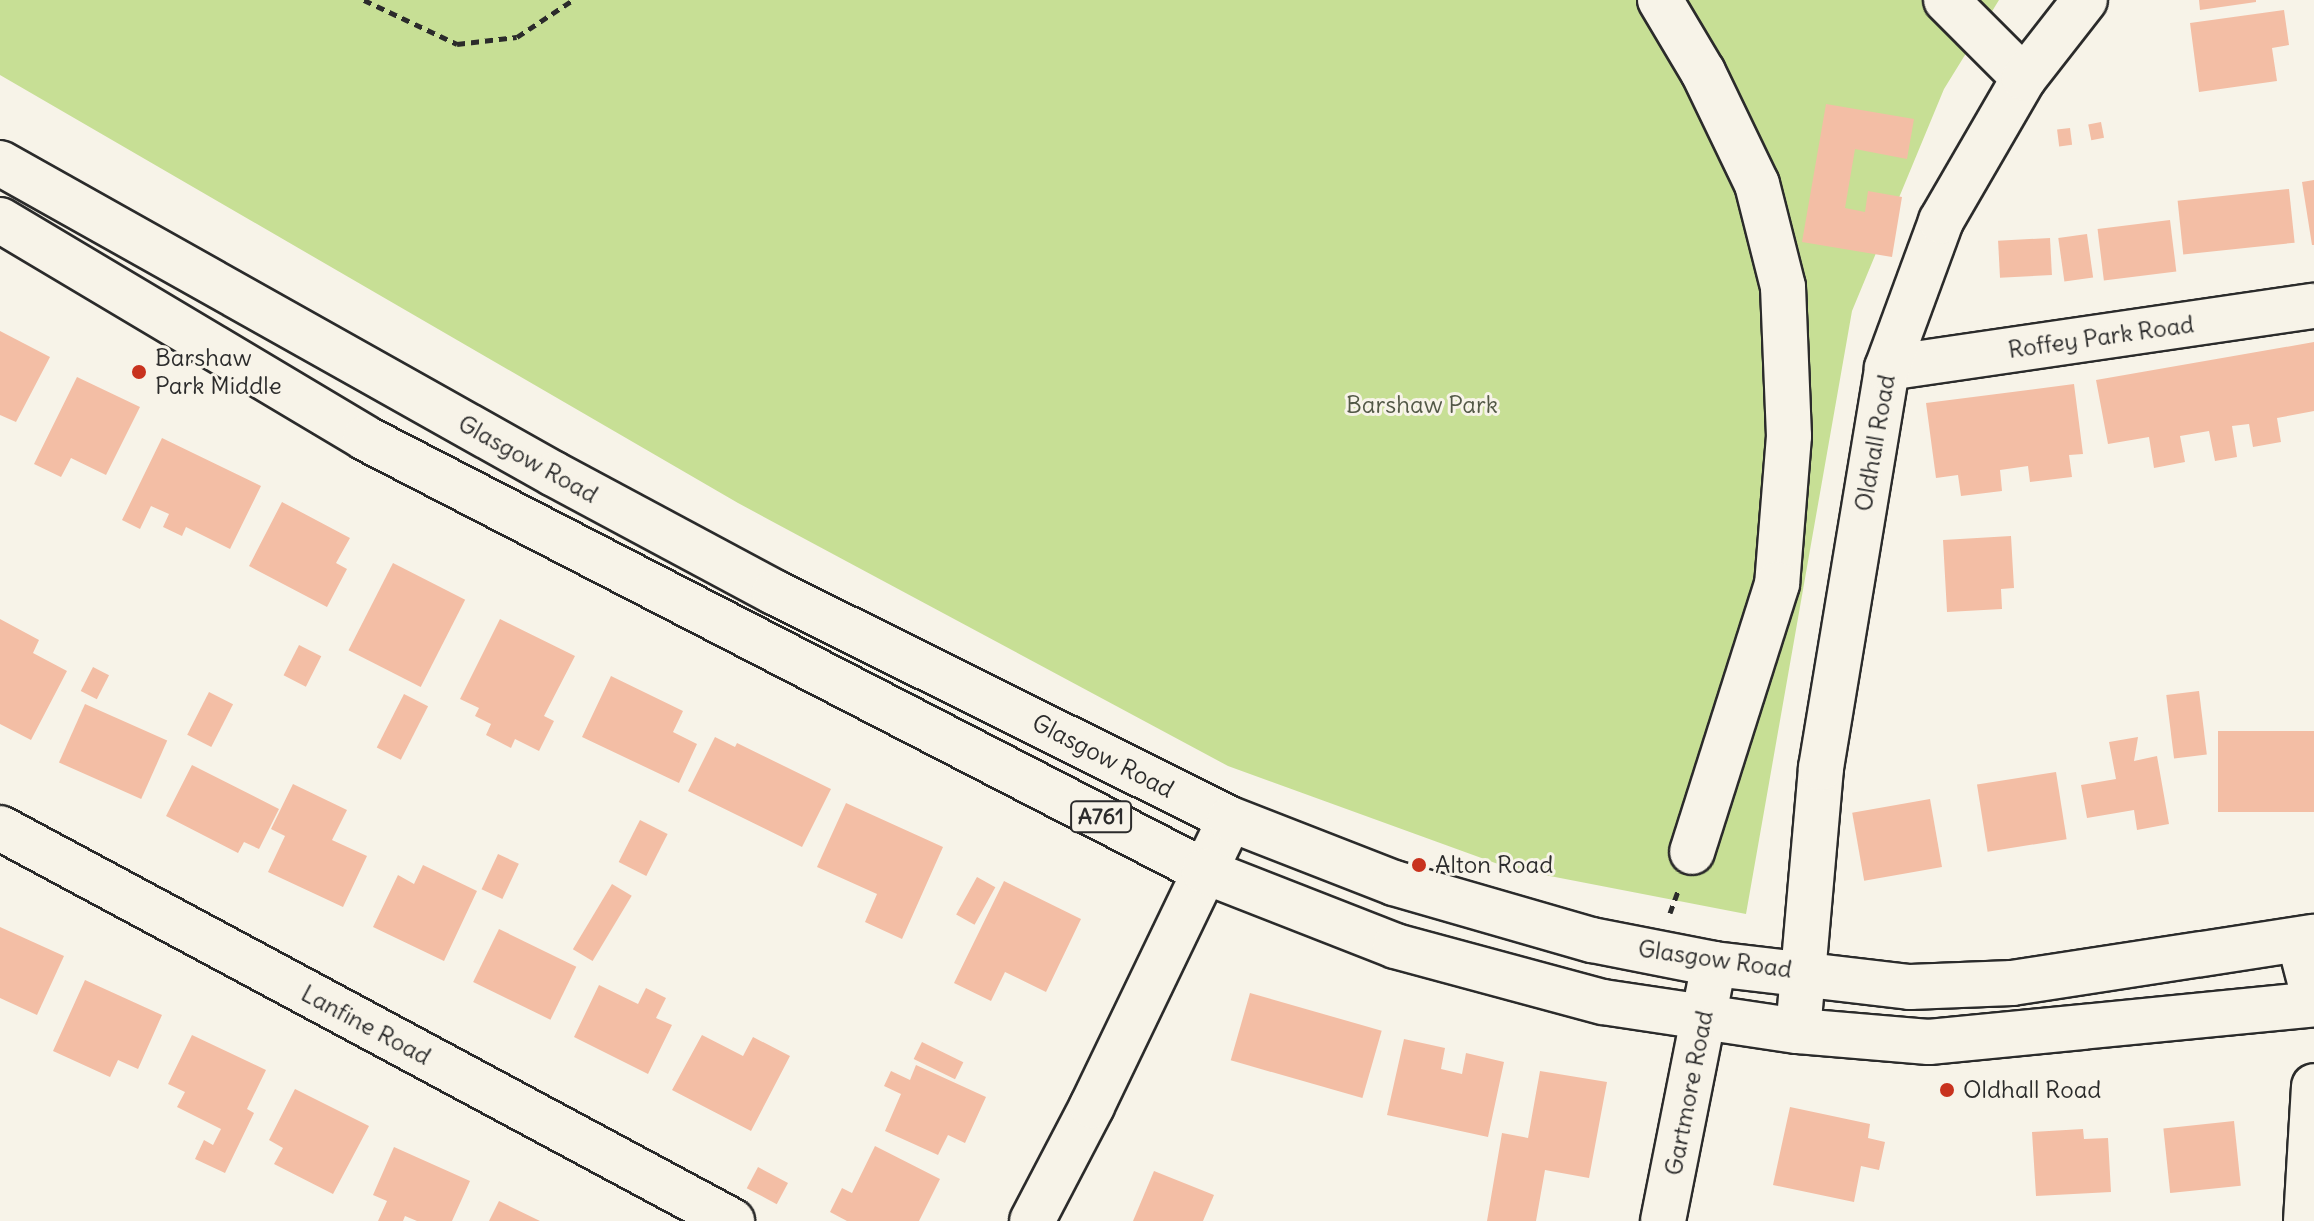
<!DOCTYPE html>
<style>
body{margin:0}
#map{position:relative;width:2314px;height:1221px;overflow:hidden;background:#f7f3e8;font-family:Delius,sans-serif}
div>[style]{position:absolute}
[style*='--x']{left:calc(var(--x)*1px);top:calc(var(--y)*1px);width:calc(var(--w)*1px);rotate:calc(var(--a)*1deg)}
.green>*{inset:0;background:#c7df95}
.building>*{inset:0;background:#f3bea5;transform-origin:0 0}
.path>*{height:5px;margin-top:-2.5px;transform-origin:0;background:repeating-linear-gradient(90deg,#2b2b2b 0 8px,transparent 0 14px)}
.roads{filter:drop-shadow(2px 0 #2b2b2b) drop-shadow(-2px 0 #2b2b2b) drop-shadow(0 2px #2b2b2b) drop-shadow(0 -2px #2b2b2b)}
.minor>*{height:44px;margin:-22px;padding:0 22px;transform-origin:22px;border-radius:22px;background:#f7f3e8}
.major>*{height:44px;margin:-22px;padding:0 22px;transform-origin:22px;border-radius:22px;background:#f7f3e8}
.dots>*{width:22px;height:22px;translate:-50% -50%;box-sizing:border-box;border:4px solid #f7f3e8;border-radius:50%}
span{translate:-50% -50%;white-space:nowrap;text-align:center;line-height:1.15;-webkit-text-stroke:6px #f7f3e8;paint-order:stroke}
.shield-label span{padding:2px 6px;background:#f7f3e8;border:2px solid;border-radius:6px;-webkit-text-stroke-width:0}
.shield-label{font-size:22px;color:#2b2b2b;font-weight:700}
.street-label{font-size:24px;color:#2b2b2b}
.poi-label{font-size:24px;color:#2b2b2b}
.left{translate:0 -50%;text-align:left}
.park-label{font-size:24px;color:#525846}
</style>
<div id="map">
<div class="green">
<div style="clip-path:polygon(0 0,1999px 0,1944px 89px,1852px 311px,1746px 914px,1509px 868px,1228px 766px,738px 503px,0 75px)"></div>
</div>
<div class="building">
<div style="clip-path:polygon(2199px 0,2256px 0,2256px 2px,2200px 10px)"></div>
<div style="clip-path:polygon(2284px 10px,2289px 45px,2272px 48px,2277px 81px,2199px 92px,2190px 23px)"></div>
<div style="clip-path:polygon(1826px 104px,1914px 119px,1907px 159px,1855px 149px,1845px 208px,1865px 212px,1868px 191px,1902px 197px,1892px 257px,1802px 242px)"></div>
<div style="left:2101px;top:122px;width:16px;height:13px;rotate:79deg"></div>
<div style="left:2070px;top:128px;width:17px;height:13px;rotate:83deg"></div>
<div style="clip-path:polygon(2314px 180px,2314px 245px,2312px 245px,2302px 182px)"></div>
<div style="left:2289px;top:189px;width:54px;height:112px;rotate:84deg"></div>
<div style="left:2170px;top:220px;width:52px;height:73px;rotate:83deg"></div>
<div style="left:2087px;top:234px;width:44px;height:29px;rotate:82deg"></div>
<div style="left:2050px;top:238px;width:37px;height:52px;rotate:87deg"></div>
<div style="clip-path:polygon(0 331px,50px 357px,16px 422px,0 415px)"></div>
<div style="clip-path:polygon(2314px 342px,2314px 411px,2277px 418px,2281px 442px,2253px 447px,2249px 424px,2232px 426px,2237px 457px,2215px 461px,2209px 431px,2180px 436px,2185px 462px,2154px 468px,2149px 437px,2108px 444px,2096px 380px)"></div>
<div style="clip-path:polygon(77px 377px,140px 407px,106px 475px,71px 458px,61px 477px,34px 464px)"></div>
<div style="clip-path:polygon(2074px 384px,2083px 454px,2069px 455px,2072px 477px,2030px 482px,2028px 466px,2000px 470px,2002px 491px,1961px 496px,1958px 475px,1936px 478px,1926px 403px)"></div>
<div style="clip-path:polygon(162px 438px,261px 486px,230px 549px,186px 527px,182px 536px,163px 527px,169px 514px,151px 506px,140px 529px,122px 520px)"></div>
<div style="clip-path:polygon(282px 502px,350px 538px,336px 563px,347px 569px,327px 607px,249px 566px)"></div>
<div style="clip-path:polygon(2011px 536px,2014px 588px,2001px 589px,2002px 609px,1947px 612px,1943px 540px)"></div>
<div style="left:393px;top:563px;width:81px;height:98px;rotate:27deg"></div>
<div style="clip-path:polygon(0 619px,39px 640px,33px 653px,67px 671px,31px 740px,0 724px)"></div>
<div style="clip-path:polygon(500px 619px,575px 656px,544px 716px,554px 721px,539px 751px,515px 739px,511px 748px,486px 735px,491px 724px,475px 716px,479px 708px,460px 699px)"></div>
<div style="left:299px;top:645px;width:25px;height:34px;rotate:27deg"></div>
<div style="left:93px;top:667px;width:18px;height:27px;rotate:27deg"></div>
<div style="clip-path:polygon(611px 676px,683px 711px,673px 732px,697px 744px,679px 783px,582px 737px)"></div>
<div style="left:2199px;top:691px;width:64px;height:33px;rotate:83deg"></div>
<div style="left:209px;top:692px;width:27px;height:48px;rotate:27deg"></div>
<div style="left:404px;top:694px;width:27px;height:60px;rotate:27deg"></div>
<div style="left:85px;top:704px;width:90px;height:64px;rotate:24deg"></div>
<div style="left:2314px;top:731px;width:81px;height:96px;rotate:90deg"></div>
<div style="clip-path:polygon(715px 737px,735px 747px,737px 743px,831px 789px,802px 847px,688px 791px)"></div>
<div style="clip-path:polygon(2138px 737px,2134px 761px,2157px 756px,2169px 824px,2137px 830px,2134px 810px,2087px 818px,2081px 785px,2116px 779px,2109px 742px)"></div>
<div style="clip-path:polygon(192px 765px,279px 809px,259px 849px,244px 842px,238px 853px,166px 816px)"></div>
<div style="left:2056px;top:772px;width:68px;height:80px;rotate:81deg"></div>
<div style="clip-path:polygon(293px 784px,347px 810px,332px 840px,367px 856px,343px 907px,268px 872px,285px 836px,271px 829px)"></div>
<div style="left:1930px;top:799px;width:69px;height:79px;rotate:80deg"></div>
<div style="clip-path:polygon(846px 803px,943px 847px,902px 939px,865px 922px,877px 894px,817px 867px)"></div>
<div style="left:640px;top:820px;width:31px;height:47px;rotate:27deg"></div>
<div style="left:498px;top:854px;width:23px;height:39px;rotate:25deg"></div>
<div style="clip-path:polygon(423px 865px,477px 891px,444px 961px,373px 927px,398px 875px,414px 884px)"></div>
<div style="left:977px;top:877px;width:21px;height:43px;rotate:29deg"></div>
<div style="clip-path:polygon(1004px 881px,1081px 919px,1046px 992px,1005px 972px,991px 1001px,954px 983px)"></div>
<div style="left:612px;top:884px;width:23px;height:76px;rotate:31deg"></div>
<div style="clip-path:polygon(0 927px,64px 956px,37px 1015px,0 998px)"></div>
<div style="left:499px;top:929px;width:86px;height:59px;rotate:26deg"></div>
<div style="clip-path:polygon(85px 980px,162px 1015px,138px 1069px,118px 1060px,110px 1077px,53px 1051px)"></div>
<div style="clip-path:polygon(599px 985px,638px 1004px,646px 988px,666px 998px,656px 1018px,672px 1025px,648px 1074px,574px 1037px)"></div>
<div style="left:1250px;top:993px;width:137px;height:70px;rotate:16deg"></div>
<div style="clip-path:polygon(192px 1035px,266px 1070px,247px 1109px,254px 1113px,225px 1173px,195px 1159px,204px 1140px,213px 1145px,221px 1129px,177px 1107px,185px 1092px,168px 1084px)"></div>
<div style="clip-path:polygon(702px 1035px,743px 1056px,753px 1037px,790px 1056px,751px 1131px,672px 1090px)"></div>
<div style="clip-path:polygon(1404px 1039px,1445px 1048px,1441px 1069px,1462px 1074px,1466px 1053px,1504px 1062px,1488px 1137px,1387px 1115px)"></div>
<div style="left:922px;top:1042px;width:46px;height:19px;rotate:26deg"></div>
<div style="clip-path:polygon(916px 1065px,986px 1097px,965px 1143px,948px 1135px,938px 1155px,885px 1131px,901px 1094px,884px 1086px,891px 1071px,910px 1080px)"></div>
<div style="clip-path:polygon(1540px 1071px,1607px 1082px,1589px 1178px,1545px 1170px,1536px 1221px,1487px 1221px,1502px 1133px,1528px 1138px)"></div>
<div style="clip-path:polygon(295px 1089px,369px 1126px,333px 1194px,274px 1164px,283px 1148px,269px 1140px)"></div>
<div style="clip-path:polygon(1790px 1107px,1870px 1124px,1868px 1138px,1885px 1142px,1879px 1170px,1861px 1166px,1854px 1202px,1773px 1185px)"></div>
<div style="left:2234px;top:1121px;width:65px;height:71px;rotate:84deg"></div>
<div style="clip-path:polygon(2083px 1129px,2084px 1139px,2108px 1138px,2111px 1192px,2036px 1196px,2032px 1132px)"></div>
<div style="clip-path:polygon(875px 1146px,940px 1179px,919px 1221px,847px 1221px,830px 1212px,842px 1188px,852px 1193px)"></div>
<div style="clip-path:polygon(394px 1147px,470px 1181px,452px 1221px,417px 1221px,405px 1216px,403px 1221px,378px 1221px,387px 1201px,373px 1195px)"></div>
<div style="left:758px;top:1167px;width:34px;height:24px;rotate:28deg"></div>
<div style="clip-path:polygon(1154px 1171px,1214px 1195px,1203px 1221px,1133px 1221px)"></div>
<div style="clip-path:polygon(499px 1201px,540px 1221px,489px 1221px)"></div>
</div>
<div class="path">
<div style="--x:364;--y:0;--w:103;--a:25.3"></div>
<div style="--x:457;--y:44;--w:60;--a:-6.7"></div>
<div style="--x:517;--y:37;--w:67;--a:-33.5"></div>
<div style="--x:1670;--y:913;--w:27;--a:-70"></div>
</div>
<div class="roads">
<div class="minor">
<div style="--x:1660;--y:0;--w:84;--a:59.2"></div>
<div style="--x:1703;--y:72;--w:124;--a:64.3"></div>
<div style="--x:1757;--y:184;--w:106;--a:75.8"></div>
<div style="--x:1783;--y:287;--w:149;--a:87.7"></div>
<div style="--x:1789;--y:436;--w:148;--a:94.6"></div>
<div style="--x:1777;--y:584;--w:281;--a:107.6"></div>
<div style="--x:1946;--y:0;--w:110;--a:45"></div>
<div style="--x:1887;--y:368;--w:431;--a:-8.3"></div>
<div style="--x:0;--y:828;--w:831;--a:28.23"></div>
<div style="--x:2299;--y:940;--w:59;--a:75.3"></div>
<div style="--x:1798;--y:1031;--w:264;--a:-85"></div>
<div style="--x:1821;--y:768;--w:405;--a:-80.6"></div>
<div style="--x:1887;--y:368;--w:157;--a:-69.8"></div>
<div style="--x:1941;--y:221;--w:165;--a:-59.9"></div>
<div style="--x:2024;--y:78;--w:99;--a:-52"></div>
<div style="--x:1032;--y:1221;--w:130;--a:-62.4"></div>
<div style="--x:1092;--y:1106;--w:318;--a:-64.3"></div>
<div style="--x:1663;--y:1221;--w:262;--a:-78.8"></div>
<div style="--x:2306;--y:1221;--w:135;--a:-86.6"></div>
</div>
<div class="major">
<div style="--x:0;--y:163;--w:635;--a:29.31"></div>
<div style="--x:554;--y:474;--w:250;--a:28.2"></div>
<div style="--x:774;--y:592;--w:509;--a:26.46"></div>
<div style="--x:1230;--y:819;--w:176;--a:21.3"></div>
<div style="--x:1394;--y:883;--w:206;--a:16.1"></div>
<div style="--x:1592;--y:940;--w:124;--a:11.1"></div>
<div style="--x:1714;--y:964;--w:197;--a:6.7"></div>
<div style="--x:1910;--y:987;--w:102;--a:-2.2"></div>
<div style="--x:2012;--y:983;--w:305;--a:-8.7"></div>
<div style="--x:0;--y:220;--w:425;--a:30.8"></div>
<div style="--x:365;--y:438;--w:944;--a:27.3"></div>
<div style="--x:1204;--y:871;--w:205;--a:21.4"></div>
<div style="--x:1395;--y:946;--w:215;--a:15.1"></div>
<div style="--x:1603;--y:1002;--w:197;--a:8.5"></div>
<div style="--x:1798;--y:1031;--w:131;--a:4.8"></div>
<div style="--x:1929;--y:1042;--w:387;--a:-5.6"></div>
</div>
</div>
<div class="dots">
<div style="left:139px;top:372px;background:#c8321e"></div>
<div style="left:1419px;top:865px;background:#c8321e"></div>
<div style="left:1947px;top:1090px;background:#c8321e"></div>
</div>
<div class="shield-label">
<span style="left:1101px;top:817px">A761</span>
</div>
<div class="street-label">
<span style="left:2101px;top:337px;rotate:-8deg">Roffey Park Road</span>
<span style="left:1875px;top:443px;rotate:-80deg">Oldhall Road</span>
<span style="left:528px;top:459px;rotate:29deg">Glasgow Road</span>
<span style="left:1103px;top:756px;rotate:27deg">Glasgow Road</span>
<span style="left:1715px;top:959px;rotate:8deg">Glasgow Road</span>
<span style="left:366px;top:1025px;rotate:28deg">Lanfine Road</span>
<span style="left:1689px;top:1093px;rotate:-79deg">Gartmore Road</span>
</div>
<div class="poi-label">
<span class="left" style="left:155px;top:372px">Barshaw<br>Park Middle</span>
<span class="left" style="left:1435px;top:865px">Alton Road</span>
<span class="left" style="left:1963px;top:1090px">Oldhall Road</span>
</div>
<div class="park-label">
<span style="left:1422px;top:405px">Barshaw Park</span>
</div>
</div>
